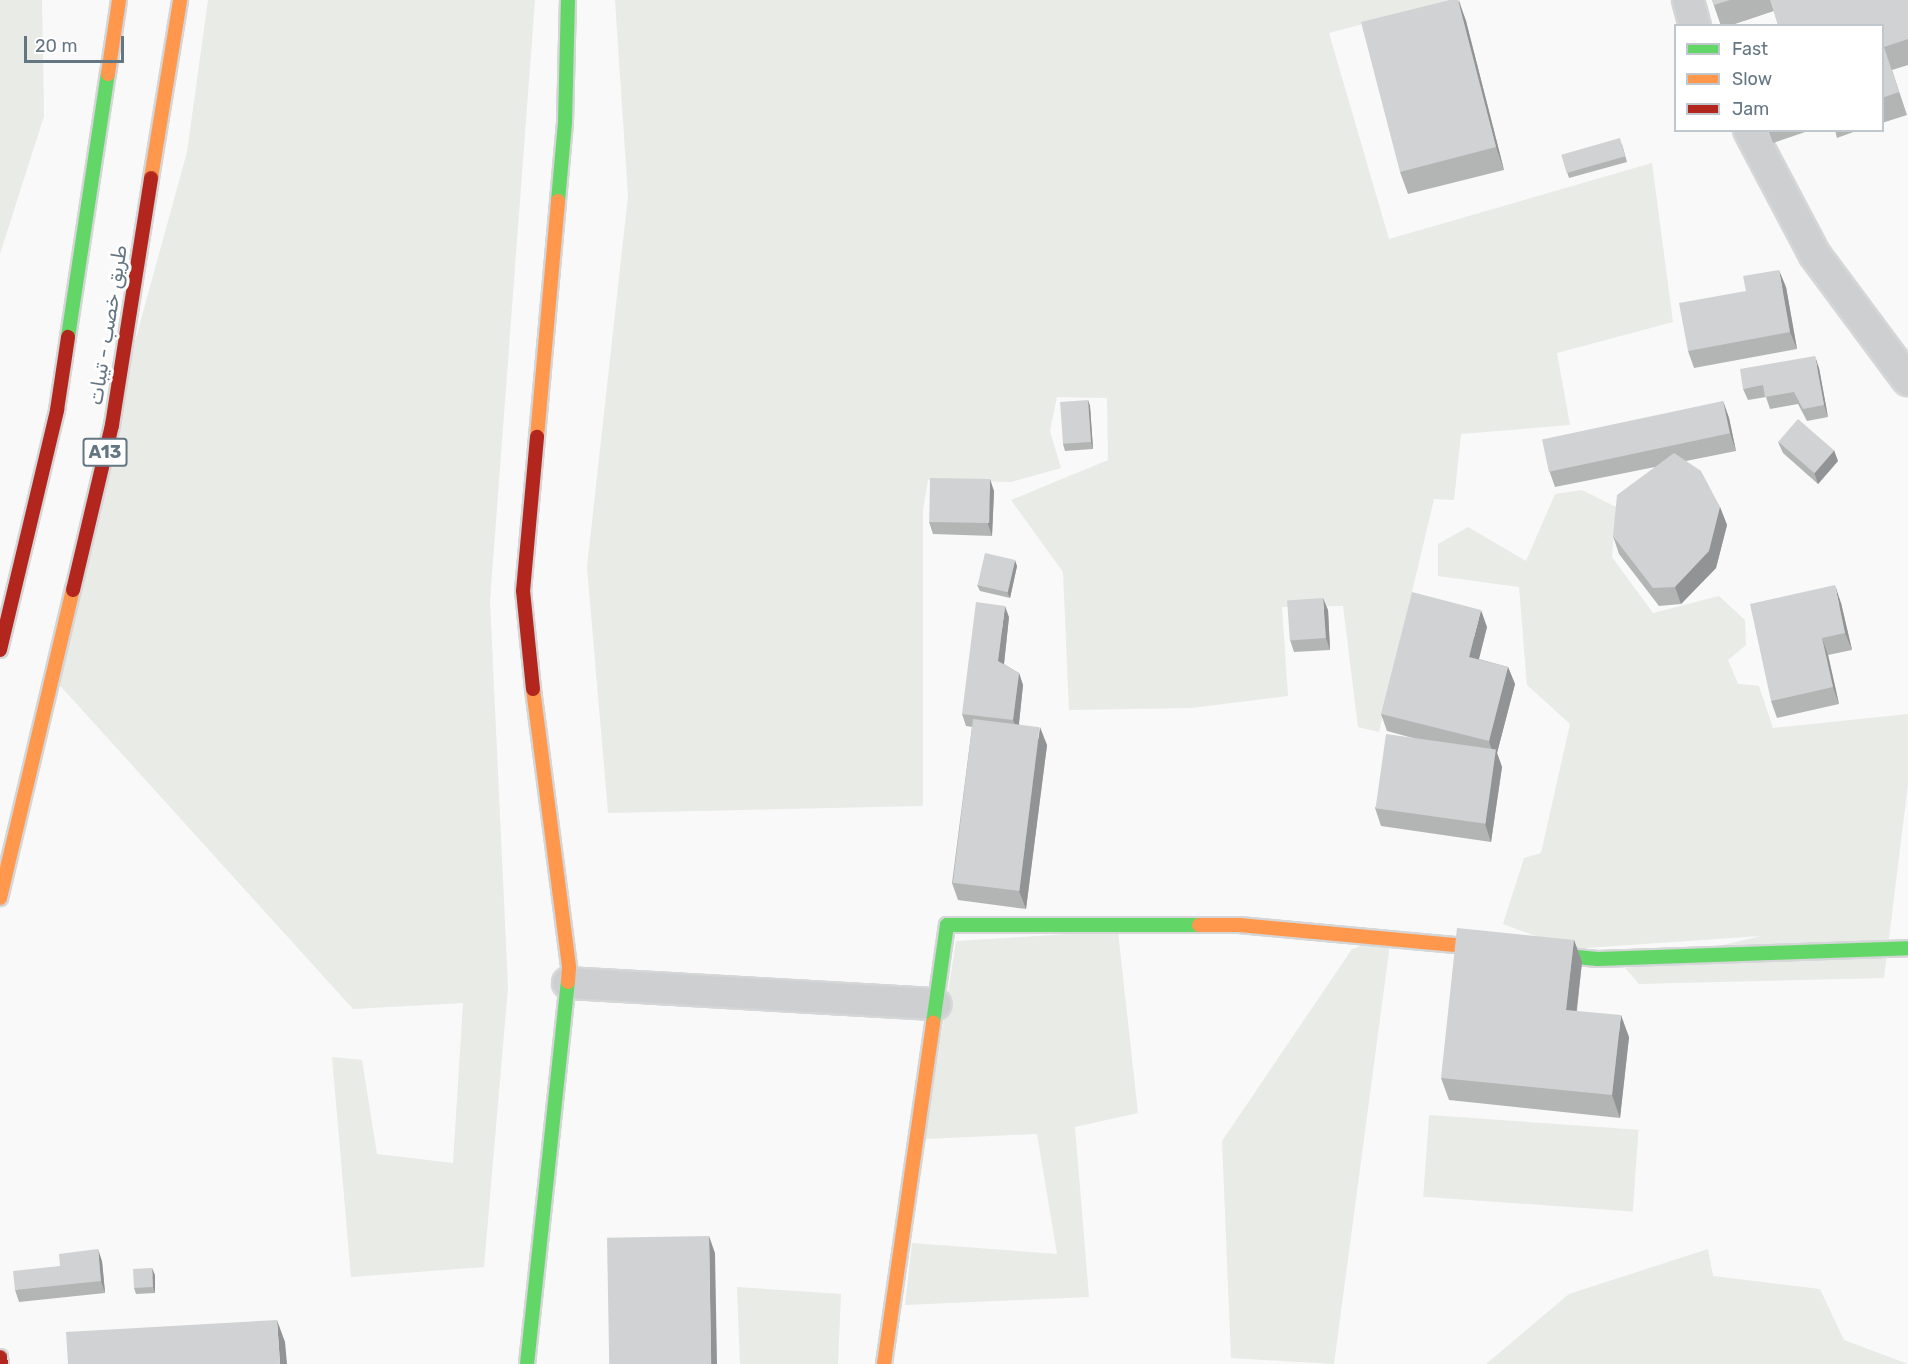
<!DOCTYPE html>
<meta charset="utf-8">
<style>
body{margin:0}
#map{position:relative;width:1908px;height:1364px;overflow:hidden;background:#f9f9f9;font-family:Rubik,Vazirmatn,sans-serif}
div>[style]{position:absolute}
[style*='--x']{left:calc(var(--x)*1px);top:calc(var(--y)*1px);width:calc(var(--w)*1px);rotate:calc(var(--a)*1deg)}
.green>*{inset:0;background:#e8ebe6;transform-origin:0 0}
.roads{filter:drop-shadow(2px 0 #d5d6d7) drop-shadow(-2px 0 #d5d6d7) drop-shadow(0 2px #d5d6d7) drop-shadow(0 -2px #d5d6d7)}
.street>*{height:30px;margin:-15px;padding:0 15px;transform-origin:15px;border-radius:15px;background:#cecfd0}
.fast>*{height:14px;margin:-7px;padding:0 7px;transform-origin:7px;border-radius:7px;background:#63d668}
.slow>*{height:14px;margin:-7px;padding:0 7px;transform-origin:7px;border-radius:7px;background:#ff974d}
.jam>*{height:14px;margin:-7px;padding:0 7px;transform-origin:7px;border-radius:7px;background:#b3261e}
.wall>*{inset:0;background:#b3b5b5}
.shaded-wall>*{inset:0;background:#929394}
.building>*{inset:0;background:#d0d2d3;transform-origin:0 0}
span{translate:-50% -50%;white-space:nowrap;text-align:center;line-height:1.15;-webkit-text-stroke:6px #fff;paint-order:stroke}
.shield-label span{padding:2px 4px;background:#fff;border:2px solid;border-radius:4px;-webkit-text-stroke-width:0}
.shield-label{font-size:18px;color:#657683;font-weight:700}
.street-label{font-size:20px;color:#657683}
.legend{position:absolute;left:1674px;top:24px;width:210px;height:108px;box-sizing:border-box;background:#fff;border:2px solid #c1c8cd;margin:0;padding:8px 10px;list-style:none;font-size:18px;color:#657683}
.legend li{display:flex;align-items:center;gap:12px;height:30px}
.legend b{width:30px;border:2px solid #c1c8cd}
.scale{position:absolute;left:24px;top:36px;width:100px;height:27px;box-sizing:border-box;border:3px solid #657683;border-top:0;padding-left:8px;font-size:18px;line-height:21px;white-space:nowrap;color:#657683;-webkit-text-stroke:4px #fff;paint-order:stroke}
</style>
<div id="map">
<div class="green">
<div style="clip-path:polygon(0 0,42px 0,44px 116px,0 254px)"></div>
<div style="clip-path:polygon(208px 0,535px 0,490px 601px,508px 987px,484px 1267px,351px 1277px,332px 1057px,362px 1060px,377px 1154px,453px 1163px,463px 1003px,353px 1009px,45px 669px,187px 152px)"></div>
<div style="clip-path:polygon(615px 0,1452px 0,1329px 33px,1389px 239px,1652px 163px,1673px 322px,1557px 353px,1570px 425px,1461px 434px,1454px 500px,1434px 499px,1379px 732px,1358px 727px,1343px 606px,1282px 607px,1288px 696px,1191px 708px,1069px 710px,1063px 572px,1011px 500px,1108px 460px,1107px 398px,1057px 397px,1050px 431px,1061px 468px,1011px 482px,928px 480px,923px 510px,923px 806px,608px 813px,587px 567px,628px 196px)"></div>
<div style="clip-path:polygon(1582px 490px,1616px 507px,1612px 557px,1653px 613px,1719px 596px,1745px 620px,1746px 645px,1728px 660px,1738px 684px,1759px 686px,1773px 728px,1908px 714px,1908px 785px,1884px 978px,1639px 984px,1625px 968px,1761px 936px,1571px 949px,1503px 924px,1524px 858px,1541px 853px,1570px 724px,1527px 685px,1519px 587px,1438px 576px,1438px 544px,1468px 527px,1526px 561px,1555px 494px)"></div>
<div style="clip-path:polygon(1118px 931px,1138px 1113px,1075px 1127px,1089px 1297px,905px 1305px,912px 1243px,1057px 1254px,1037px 1134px,925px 1139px,956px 941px)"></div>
<div style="clip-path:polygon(1391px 936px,1334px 1364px,1231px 1358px,1222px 1141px,1352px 949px)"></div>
<div style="left:1429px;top:1115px;width:210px;height:82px;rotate:4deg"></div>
<div style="clip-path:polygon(1708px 1249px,1713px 1276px,1820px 1289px,1844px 1340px,1908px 1364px,1486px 1364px,1569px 1294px)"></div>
<div style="clip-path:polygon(737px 1287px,841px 1294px,838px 1364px,740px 1364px)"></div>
</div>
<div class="roads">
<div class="street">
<div style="--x:1688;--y:0;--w:27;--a:75"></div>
<div style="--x:1749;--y:130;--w:141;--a:62.2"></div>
<div style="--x:1815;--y:255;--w:156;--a:53.4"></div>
<div style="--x:568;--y:983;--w:368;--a:3.3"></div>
</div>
<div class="fast">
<div style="--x:558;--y:201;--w:79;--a:-84.9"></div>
<div style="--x:565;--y:122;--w:122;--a:-88.6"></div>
<div style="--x:68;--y:337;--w:266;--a:-81.4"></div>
<div style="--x:1496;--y:949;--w:102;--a:5.6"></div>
<div style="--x:1598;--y:959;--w:310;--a:-2"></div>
<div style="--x:933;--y:1023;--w:99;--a:-81.9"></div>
<div style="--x:947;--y:925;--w:252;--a:0"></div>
<div style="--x:527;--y:1364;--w:384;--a:-83.9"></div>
</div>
<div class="slow">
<div style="--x:108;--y:74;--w:75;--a:-81.5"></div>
<div style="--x:151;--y:178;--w:180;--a:-80.7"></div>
<div style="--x:537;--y:437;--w:237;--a:-84.9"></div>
<div style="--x:533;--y:689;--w:281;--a:82.6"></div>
<div style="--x:569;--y:968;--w:14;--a:94"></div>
<div style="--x:0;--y:898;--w:317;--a:-76.7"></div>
<div style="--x:1199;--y:925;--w:40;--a:0"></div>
<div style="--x:1239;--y:925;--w:258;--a:5.3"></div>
<div style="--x:884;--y:1364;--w:345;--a:-81.8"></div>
</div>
<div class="jam">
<div style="--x:73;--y:590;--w:170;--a:-76.7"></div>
<div style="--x:112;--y:425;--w:250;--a:-81"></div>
<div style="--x:0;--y:650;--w:247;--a:-76.6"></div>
<div style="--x:57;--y:410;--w:74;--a:-81.4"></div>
<div style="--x:533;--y:689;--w:99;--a:-95.8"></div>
<div style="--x:523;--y:591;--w:155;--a:-84.8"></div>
<div style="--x:0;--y:1357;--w:7;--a:82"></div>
</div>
</div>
<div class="wall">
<div style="clip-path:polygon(1459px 0,1466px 21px,1504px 170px,1408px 194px,1400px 172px)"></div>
<div style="clip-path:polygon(1712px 0,1908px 0,1908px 65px,1892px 70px,1907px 115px,1882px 123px,1882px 26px,1778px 25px,1774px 11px,1729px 26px,1721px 26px)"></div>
<div style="clip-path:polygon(1768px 130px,1811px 130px,1773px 143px)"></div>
<div style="clip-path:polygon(1835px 130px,1859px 130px,1837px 138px)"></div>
<div style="clip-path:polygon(1622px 144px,1627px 162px,1569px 178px,1567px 172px)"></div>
<div style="clip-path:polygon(1786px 287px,1797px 349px,1694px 368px,1688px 351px)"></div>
<div style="clip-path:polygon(1819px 368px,1828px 417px,1807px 421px,1798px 404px,1770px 409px,1766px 397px,1748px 400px,1743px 389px)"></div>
<div style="clip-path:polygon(1088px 400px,1090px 406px,1093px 449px,1065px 451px,1063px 444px)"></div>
<div style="clip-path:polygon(1723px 401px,1729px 418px,1736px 451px,1686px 461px,1720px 507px,1727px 525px,1716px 568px,1681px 604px,1659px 606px,1619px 554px,1613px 536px,1655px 467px,1555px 487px,1549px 470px)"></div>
<div style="clip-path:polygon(1778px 442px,1838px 461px,1818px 484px,1783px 453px)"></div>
<div style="clip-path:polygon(994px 491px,992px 536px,933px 534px,929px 522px)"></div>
<div style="clip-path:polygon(1017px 566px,1010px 598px,980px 591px,977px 585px)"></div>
<div style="clip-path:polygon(1841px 603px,1852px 650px,1828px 655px,1839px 704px,1777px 718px,1771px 701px)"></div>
<div style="clip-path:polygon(1328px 610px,1330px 650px,1294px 652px,1290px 640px)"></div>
<div style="clip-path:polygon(1009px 617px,1004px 664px,1019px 673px,1023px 685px,1019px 724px,1047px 745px,1026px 909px,958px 900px,952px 883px,972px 727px,966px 726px,962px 714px)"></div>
<div style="clip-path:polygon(1487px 627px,1479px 659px,1508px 667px,1515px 684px,1497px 753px,1502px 767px,1491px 842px,1381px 826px,1375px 808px,1413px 738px,1387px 731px,1381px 714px)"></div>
<div style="clip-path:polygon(1574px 940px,1582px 962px,1577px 1011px,1629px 1037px,1620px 1118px,1449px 1100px,1441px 1078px)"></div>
<div style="clip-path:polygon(102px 1261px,105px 1293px,19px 1302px,15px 1290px)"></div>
<div style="clip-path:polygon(155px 1275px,155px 1293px,136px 1294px,134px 1288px)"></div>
</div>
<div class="shaded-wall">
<div style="clip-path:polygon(1458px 0,1466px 21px,1504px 170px,1496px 147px)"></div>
<div style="clip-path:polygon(1779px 270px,1786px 287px,1797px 349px,1790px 332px)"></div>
<div style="clip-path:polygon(1815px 356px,1819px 368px,1828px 417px,1824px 405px)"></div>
<div style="clip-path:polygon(1088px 400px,1090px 406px,1093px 449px,1091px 442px)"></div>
<div style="clip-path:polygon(1723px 401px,1729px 418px,1736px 451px,1730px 433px)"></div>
<div style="clip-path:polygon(1834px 450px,1838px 461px,1818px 484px,1814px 472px)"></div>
<div style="clip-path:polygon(990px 479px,994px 491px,992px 536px,988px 524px)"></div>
<div style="clip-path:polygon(1720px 507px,1727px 525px,1716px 568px,1681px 604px,1675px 587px)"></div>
<div style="clip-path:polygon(1015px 560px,1017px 566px,1010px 598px,1007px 592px)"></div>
<div style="clip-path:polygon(1835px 585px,1841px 603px,1852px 650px,1845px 633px)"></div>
<div style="clip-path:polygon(1323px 598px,1328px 610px,1330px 650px,1326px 638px)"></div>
<div style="clip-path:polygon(1005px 606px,1009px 617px,1003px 673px,998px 661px)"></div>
<div style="clip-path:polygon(1481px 610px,1487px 627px,1475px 674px,1469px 657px)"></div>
<div style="clip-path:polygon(1822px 638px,1828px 655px,1839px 704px,1833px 687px)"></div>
<div style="clip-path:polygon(1508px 667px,1515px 684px,1497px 753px,1502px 767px,1491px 842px,1485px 824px,1494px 757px,1489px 741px)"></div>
<div style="clip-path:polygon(1019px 673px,1023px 685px,1018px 732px,1013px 720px)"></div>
<div style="clip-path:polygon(1040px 727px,1047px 745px,1026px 909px,1019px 891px)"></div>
<div style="clip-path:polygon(1574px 940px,1582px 962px,1574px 1032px,1566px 1010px)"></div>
<div style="clip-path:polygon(1621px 1015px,1629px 1037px,1620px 1118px,1612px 1095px)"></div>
<div style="clip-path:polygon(709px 1236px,715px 1253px,717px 1364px,711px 1364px)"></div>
<div style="clip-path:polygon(98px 1249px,102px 1261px,105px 1293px,101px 1281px)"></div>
<div style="clip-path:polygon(152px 1268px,155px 1275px,155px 1293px,153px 1287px)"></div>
<div style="clip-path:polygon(277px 1320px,285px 1342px,287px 1364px,280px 1364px)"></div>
</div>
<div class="building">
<div style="clip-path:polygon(1450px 0,1458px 0,1496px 147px,1400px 172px,1361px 22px)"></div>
<div style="clip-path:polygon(1712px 0,1730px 0,1714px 5px)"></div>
<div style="clip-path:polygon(1770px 0,1908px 0,1908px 39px,1884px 47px,1899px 92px,1882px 98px,1882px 26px,1777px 26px,1778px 25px)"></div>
<div style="left:1620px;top:138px;width:19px;height:61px;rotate:74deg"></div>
<div style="clip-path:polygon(1779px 270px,1790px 332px,1688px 351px,1679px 303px,1746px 291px,1743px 276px)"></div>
<div style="clip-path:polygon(1815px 356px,1824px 405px,1803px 409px,1794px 392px,1765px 397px,1763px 385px,1743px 389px,1740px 369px)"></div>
<div style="left:1088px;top:400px;width:42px;height:28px;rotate:86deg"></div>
<div style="left:1723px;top:401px;width:33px;height:185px;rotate:78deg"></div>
<div style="left:1798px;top:419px;width:48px;height:30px;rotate:41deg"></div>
<div style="clip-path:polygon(1674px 453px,1701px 471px,1720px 507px,1709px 551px,1675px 587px,1653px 588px,1613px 536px,1617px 495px)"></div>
<div style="left:930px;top:478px;width:60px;height:44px;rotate:1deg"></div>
<div style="left:985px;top:553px;width:31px;height:33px;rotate:13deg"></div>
<div style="clip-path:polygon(1835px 585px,1845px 633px,1822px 638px,1833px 687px,1771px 701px,1750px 604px)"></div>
<div style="clip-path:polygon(1412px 592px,1481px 610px,1469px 657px,1508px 667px,1489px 741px,1381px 714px)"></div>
<div style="left:1323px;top:598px;width:40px;height:36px;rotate:86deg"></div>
<div style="clip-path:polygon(976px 602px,1005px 606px,998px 661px,1019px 673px,1013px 720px,962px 714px)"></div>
<div style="left:973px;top:719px;width:67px;height:165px;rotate:7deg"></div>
<div style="left:1386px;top:734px;width:111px;height:75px;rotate:8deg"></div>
<div style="clip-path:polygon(1457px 928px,1574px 940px,1566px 1010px,1621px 1015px,1612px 1095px,1441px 1078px)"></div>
<div style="left:709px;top:1236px;width:128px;height:102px;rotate:89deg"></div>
<div style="clip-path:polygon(98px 1249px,101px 1281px,15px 1290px,13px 1271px,60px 1266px,59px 1254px)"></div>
<div style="left:152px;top:1268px;width:19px;height:19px;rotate:87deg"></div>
<div style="clip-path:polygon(277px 1320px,280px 1364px,68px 1364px,66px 1332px)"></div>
</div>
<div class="shield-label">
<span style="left:105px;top:452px">A13</span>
</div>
<div class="street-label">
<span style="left:108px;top:325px;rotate:-81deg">طريق خصب - تيبات</span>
</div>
<ul class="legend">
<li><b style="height:8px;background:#63d668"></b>Fast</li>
<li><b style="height:8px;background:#ff974d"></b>Slow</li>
<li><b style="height:8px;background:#b3261e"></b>Jam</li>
</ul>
<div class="scale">20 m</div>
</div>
